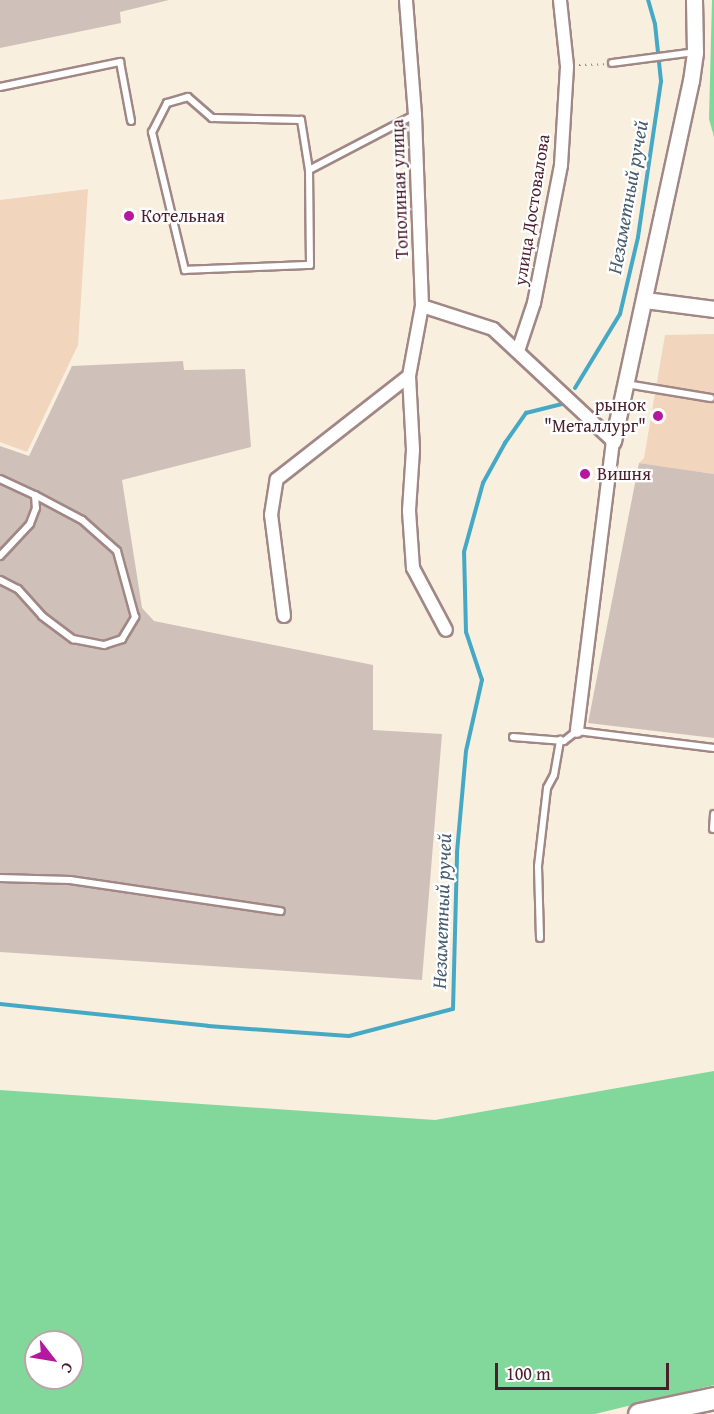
<!DOCTYPE html>
<meta charset="utf-8">
<style>
body{margin:0}
#map{position:relative;width:714px;height:1414px;overflow:hidden;background:#f8efdf;font-family:"Gentium Book Plus",serif}
div>[style]{position:absolute}
[style*='--x']{left:calc(var(--x)*1px);top:calc(var(--y)*1px);width:calc(var(--w)*1px);rotate:calc(var(--a)*1deg)}
.built>*{inset:0;background:#f2d5bd}
.industrial>*{inset:0;background:#cfc1ba}
.green>*{inset:0;background:#82d89b}
.stream>*{height:4px;margin:-2px;padding:0 2px;transform-origin:2px;border-radius:2px;background:#45a9c5}
.path>*{height:2px;margin-top:-1px;transform-origin:0;background:repeating-linear-gradient(90deg,#a18785 0 1.5px,transparent 0 6px)}
.roads{filter:drop-shadow(2px 0 #a18785) drop-shadow(-2px 0 #a18785) drop-shadow(0 2px #a18785) drop-shadow(0 -2px #a18785)}
.service>*{height:6px;margin:-3px;padding:0 3px;transform-origin:3px;border-radius:3px;background:#fff}
.minor>*{height:12px;margin:-6px;padding:0 6px;transform-origin:6px;border-radius:6px;background:#fff}
.tertiary>*{height:15px;margin:-7.5px;padding:0 7.5px;transform-origin:7.5px;border-radius:7.5px;background:#fff}
.trunk>*{height:21px;margin:-10.5px;padding:0 10.5px;transform-origin:10.5px;border-radius:10.5px;background:#fff}
.dots>*{width:16px;height:16px;translate:-50% -50%;box-sizing:border-box;border:3px solid #fff;border-radius:50%}
span{translate:-50% -50%;white-space:nowrap;text-align:center;line-height:1.15;-webkit-text-stroke:4.5px #fff;paint-order:stroke}
.street-label{font-size:18px;color:#4a1f2b}
.poi-label{font-size:18px;color:#4a1f2b}
.left{translate:0 -50%;text-align:left}
.right{translate:-100% -50%;text-align:right}
.water-label{font-size:20px;color:#485d70;font-style:italic}
.north{position:absolute;left:24px;top:1330px;width:60px;height:60px;box-sizing:border-box;background:#fff;border:2px solid #b7a5aa;border-radius:50%;rotate:121deg;font-size:16px;font-weight:700;line-height:24px;text-align:center;color:#4a1f2b}
.north::after{content:'';display:block;margin:auto;width:21px;height:27px;background:#b5179e;clip-path:polygon(50% 0,100% 100%,50% 72%,0 100%)}
.scale{position:absolute;left:495px;top:1363px;width:174px;height:27px;box-sizing:border-box;border:3px solid #4a1f2b;border-top:0;padding-left:8px;font-size:18px;line-height:21px;white-space:nowrap;color:#4a1f2b;-webkit-text-stroke:4px #fff;paint-order:stroke}
</style>
<div id="map">
<div class="built">
<div style="clip-path:polygon(88px 189px,78px 345px,27px 452px,0 442px,0 200px)"></div>
<div style="clip-path:polygon(714px 334px,714px 474px,639px 463px,644px 458px,665px 335px)"></div>
</div>
<div class="industrial">
<div style="clip-path:polygon(0 0,169px 0,120px 12px,121px 23px,0 48px)"></div>
<div style="clip-path:polygon(183px 361px,184px 370px,245px 369px,251px 447px,122px 480px,142px 608px,154px 621px,373px 665px,373px 730px,442px 734px,422px 980px,0 952px,0 446px,29px 456px,72px 366px)"></div>
<div style="clip-path:polygon(639px 463px,714px 474px,714px 738px,588px 723px)"></div>
</div>
<div class="green">
<div style="clip-path:polygon(712px 0,714px 0,714px 137px,709px 119px)"></div>
<div style="clip-path:polygon(evenodd,714px 1071px,714px 1385px,595px 1414px,0 1414px,0 1090px,435px 1120px,714px 1071px,36px 1342px,72px 1342px,72px 1378px,36px 1378px,36px 1342px)"></div>
</div>
<div class="stream">
<div style="--x:575;--y:388;--w:87;--a:-58.7"></div>
<div style="--x:620;--y:314;--w:79;--a:-76.8"></div>
<div style="--x:638;--y:237;--w:158;--a:-81.6"></div>
<div style="--x:661;--y:81;--w:57;--a:-96"></div>
<div style="--x:655;--y:24;--w:25;--a:-106"></div>
<div style="--x:0;--y:1004;--w:209;--a:6"></div>
<div style="--x:208;--y:1026;--w:141;--a:4.1"></div>
<div style="--x:349;--y:1036;--w:107;--a:-14.6"></div>
<div style="--x:453;--y:1009;--w:157;--a:-88.5"></div>
<div style="--x:457;--y:852;--w:101;--a:-84.9"></div>
<div style="--x:466;--y:751;--w:73;--a:-77.3"></div>
<div style="--x:482;--y:680;--w:51;--a:-108.4"></div>
<div style="--x:466;--y:632;--w:80;--a:-91.4"></div>
<div style="--x:464;--y:552;--w:72;--a:-74.6"></div>
<div style="--x:483;--y:483;--w:46;--a:-61.2"></div>
<div style="--x:505;--y:443;--w:37;--a:-55"></div>
<div style="--x:526;--y:413;--w:38;--a:-14"></div>
</div>
<div class="path">
<div style="--x:579;--y:65;--w:25;--a:-2"></div>
</div>
<div class="roads">
<div class="service">
<div style="--x:612;--y:63;--w:84;--a:-7.5"></div>
<div style="--x:0;--y:87;--w:123;--a:-11.8"></div>
<div style="--x:120;--y:62;--w:60;--a:79.4"></div>
<div style="--x:309;--y:170;--w:51;--a:-99.1"></div>
<div style="--x:301;--y:120;--w:89;--a:-178.7"></div>
<div style="--x:212;--y:118;--w:32;--a:-139"></div>
<div style="--x:188;--y:97;--w:22;--a:164"></div>
<div style="--x:167;--y:103;--w:33;--a:117"></div>
<div style="--x:152;--y:132;--w:142;--a:76.6"></div>
<div style="--x:185;--y:270;--w:125;--a:-2.3"></div>
<div style="--x:310;--y:265;--w:95;--a:-90.6"></div>
<div style="--x:309;--y:170;--w:119;--a:-27.6"></div>
<div style="--x:626;--y:384;--w:86;--a:9.4"></div>
<div style="--x:0;--y:479;--w:38;--a:25"></div>
<div style="--x:35;--y:495;--w:13;--a:86"></div>
<div style="--x:36;--y:508;--w:17;--a:111"></div>
<div style="--x:30;--y:524;--w:44;--a:133.2"></div>
<div style="--x:0;--y:580;--w:20;--a:27"></div>
<div style="--x:18;--y:589;--w:36;--a:48"></div>
<div style="--x:42;--y:616;--w:39;--a:37"></div>
<div style="--x:73;--y:639;--w:32;--a:11"></div>
<div style="--x:104;--y:645;--w:19;--a:-18"></div>
<div style="--x:122;--y:639;--w:26;--a:-59"></div>
<div style="--x:135;--y:617;--w:68;--a:-105.3"></div>
<div style="--x:117;--y:551;--w:47;--a:-138.5"></div>
<div style="--x:82;--y:520;--w:53;--a:-152"></div>
<div style="--x:513;--y:737;--w:51;--a:4.5"></div>
<div style="--x:564;--y:741;--w:16;--a:-38"></div>
<div style="--x:577;--y:731;--w:138;--a:7.1"></div>
<div style="--x:713;--y:829;--w:15;--a:-86"></div>
<div style="--x:0;--y:878;--w:70;--a:1.6"></div>
<div style="--x:70;--y:880;--w:213;--a:8.4"></div>
<div style="--x:540;--y:938;--w:72;--a:-91.6"></div>
<div style="--x:538;--y:866;--w:79;--a:-83.4"></div>
<div style="--x:547;--y:788;--w:15;--a:-62"></div>
<div style="--x:554;--y:775;--w:36;--a:-80"></div>
</div>
<div class="minor">
<div style="--x:422;--y:306;--w:75;--a:17.9"></div>
<div style="--x:493;--y:329;--w:164;--a:43"></div>
<div style="--x:613;--y:441;--w:292;--a:97.1"></div>
<div style="--x:518;--y:351;--w:51;--a:-71.6"></div>
<div style="--x:534;--y:303;--w:141;--a:-78.9"></div>
<div style="--x:561;--y:165;--w:99;--a:-86.5"></div>
<div style="--x:567;--y:66;--w:66;--a:-96.1"></div>
<div style="--x:409;--y:376;--w:74;--a:86.9"></div>
<div style="--x:413;--y:450;--w:61;--a:93.8"></div>
<div style="--x:409;--y:511;--w:57;--a:86"></div>
<div style="--x:413;--y:568;--w:70;--a:62"></div>
<div style="--x:284;--y:616;--w:102;--a:-97.3"></div>
<div style="--x:271;--y:515;--w:36;--a:-81"></div>
<div style="--x:277;--y:479;--w:167;--a:-38"></div>
<div style="--x:409;--y:376;--w:71;--a:-79.5"></div>
<div style="--x:422;--y:306;--w:191;--a:-92.1"></div>
<div style="--x:415;--y:115;--w:115;--a:-94.5"></div>
</div>
<div class="tertiary">
<div style="--x:645;--y:300;--w:70;--a:7.4"></div>
<div style="--x:613;--y:441;--w:368;--a:-77.8"></div>
<div style="--x:691;--y:81;--w:29;--a:-82"></div>
<div style="--x:695;--y:52;--w:52;--a:-91.1"></div>
</div>
<div class="trunk">
<div style="--x:639;--y:1414;--w:77;--a:-12"></div>
</div>
</div>
<div class="dots">
<div style="left:129px;top:216px;background:#b5179e"></div>
<div style="left:658px;top:416px;background:#b5179e"></div>
<div style="left:585px;top:474px;background:#b5179e"></div>
</div>
<div class="street-label">
<span style="left:400px;top:189px;rotate:-92deg">Тополиная улица</span>
<span style="left:532px;top:210px;rotate:-81deg">улица Достовалова</span>
</div>
<div class="poi-label">
<span class="left" style="left:141px;top:216px">Котельная</span>
<span class="right" style="left:646px;top:416px">рынок<br>"Металлург"</span>
<span class="left" style="left:597px;top:474px">Вишня</span>
</div>
<div class="water-label">
<span style="left:627px;top:197px;rotate:-80deg">Незаметный ручей</span>
<span style="left:441px;top:911px;rotate:-88deg">Незаметный ручей</span>
</div>
<div class="north">С</div>
<div class="scale">100 m</div>
</div>
